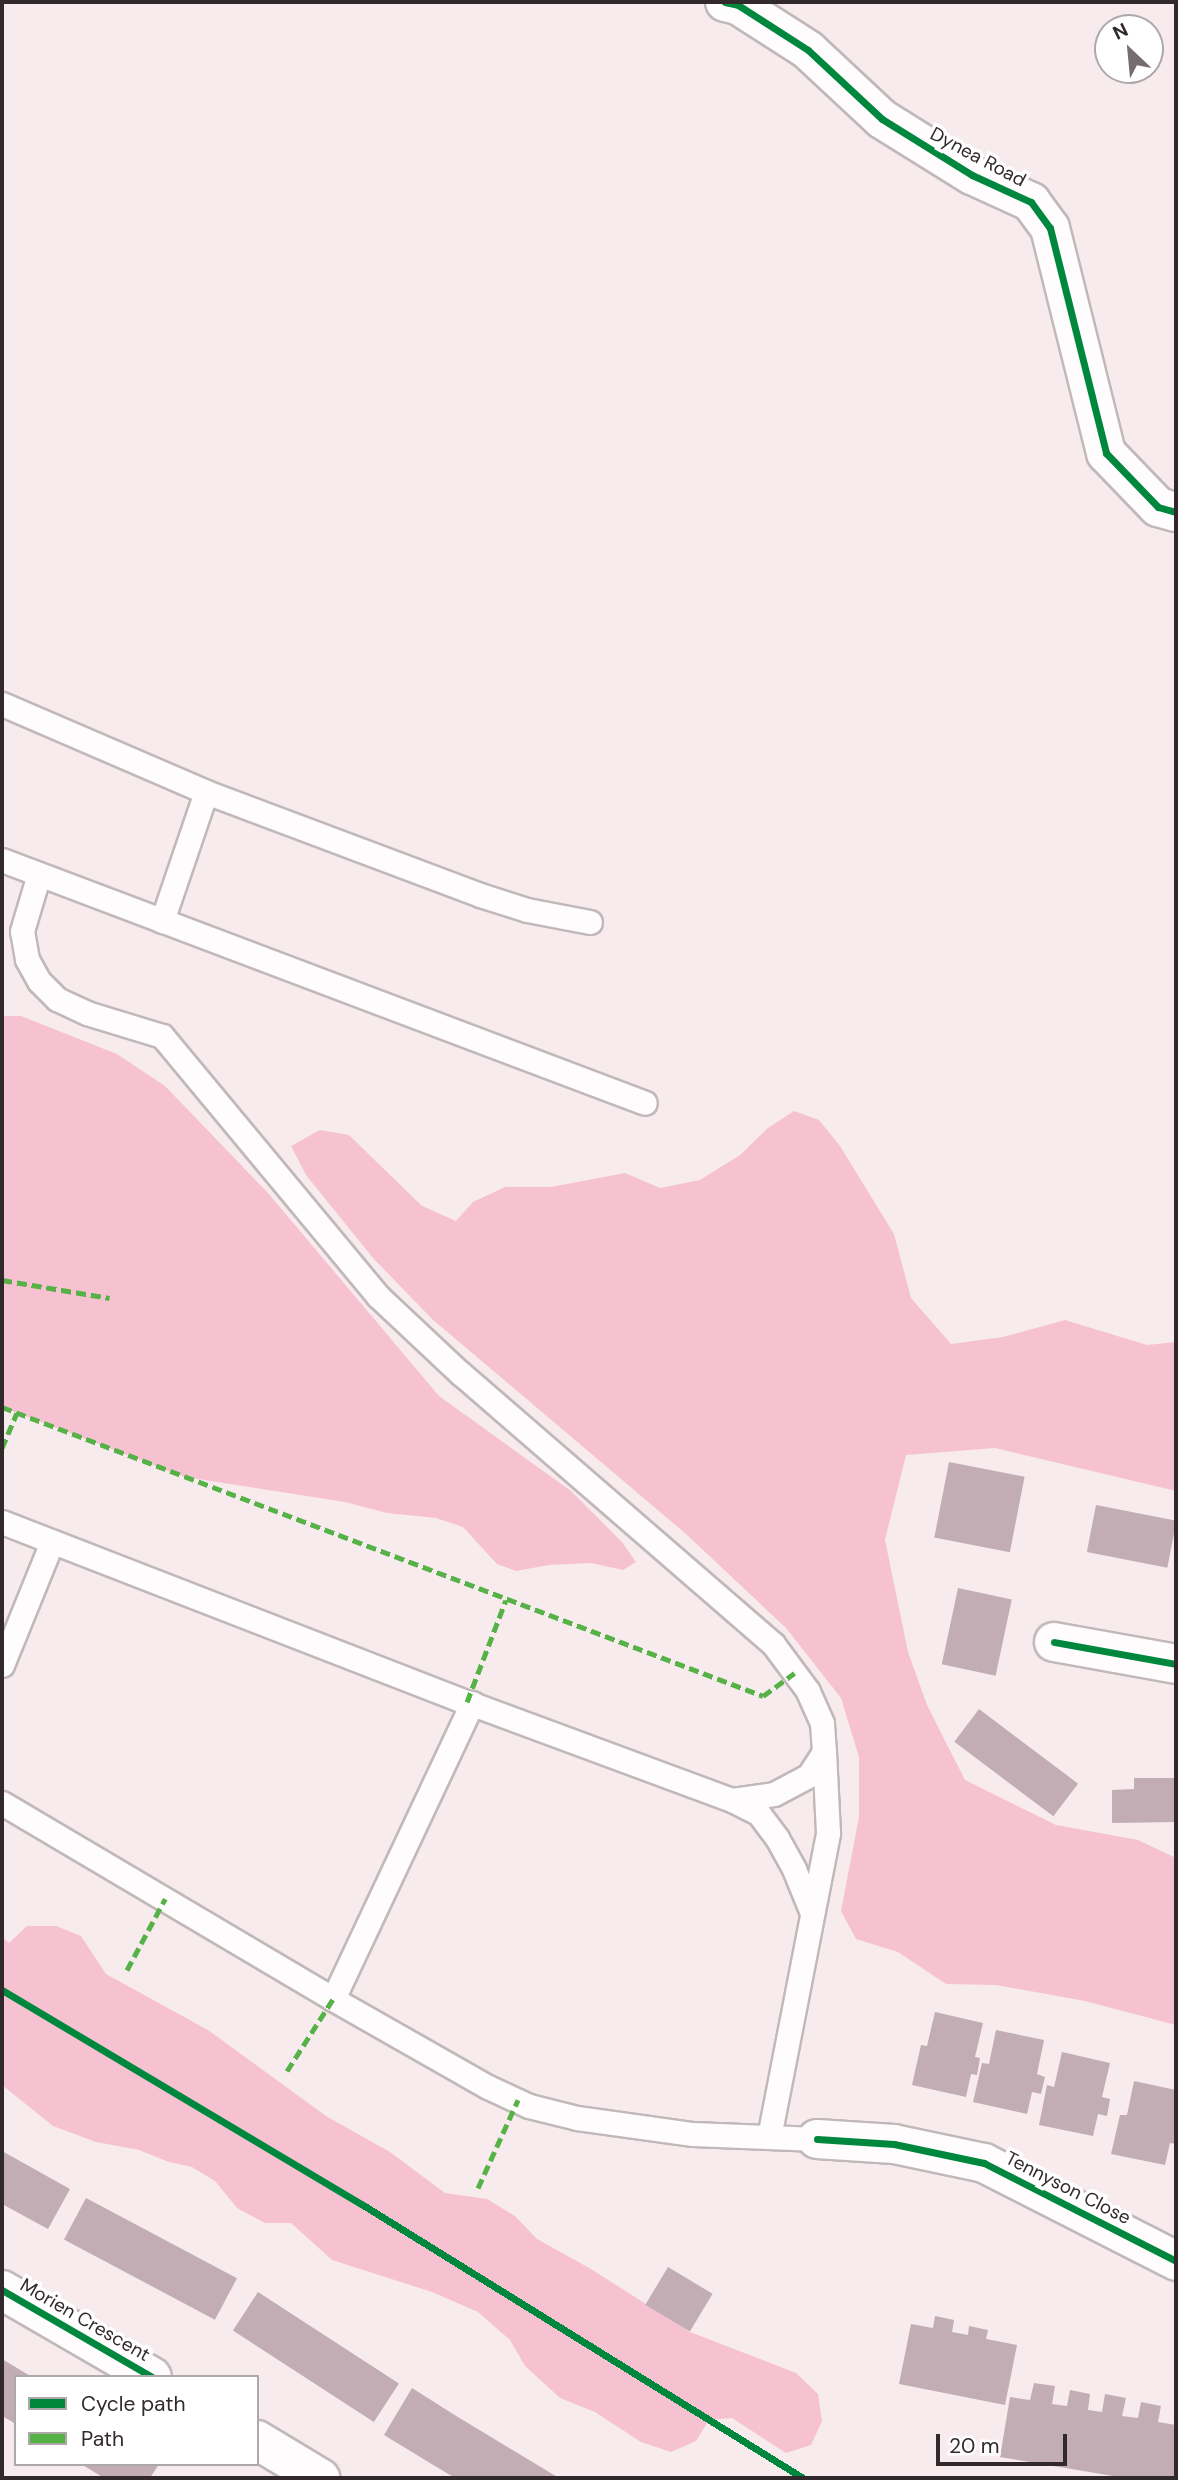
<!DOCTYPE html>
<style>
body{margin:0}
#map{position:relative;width:1178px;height:2480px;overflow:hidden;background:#f7ebee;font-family:"DM Sans",sans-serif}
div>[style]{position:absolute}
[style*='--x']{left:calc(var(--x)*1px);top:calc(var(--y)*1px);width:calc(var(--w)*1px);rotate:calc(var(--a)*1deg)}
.forest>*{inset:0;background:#f6c2d2}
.building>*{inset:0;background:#c2adb4;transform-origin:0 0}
.roads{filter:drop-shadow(2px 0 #c1b8ba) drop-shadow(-2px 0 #c1b8ba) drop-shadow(0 2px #c1b8ba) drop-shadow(0 -2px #c1b8ba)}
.service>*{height:23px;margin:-11.5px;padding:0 11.5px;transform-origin:11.5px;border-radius:11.5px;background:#fefcfc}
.minor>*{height:38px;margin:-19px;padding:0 19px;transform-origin:19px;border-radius:19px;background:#fefcfc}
.quiet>*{height:5px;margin-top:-2.5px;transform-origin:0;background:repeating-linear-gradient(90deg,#56b246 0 10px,transparent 0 15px)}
.cycleway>*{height:7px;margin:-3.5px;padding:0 3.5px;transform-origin:3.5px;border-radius:3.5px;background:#00873e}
span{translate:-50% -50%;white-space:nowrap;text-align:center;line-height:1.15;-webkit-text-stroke:7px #fff;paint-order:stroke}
.street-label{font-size:19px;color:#31292b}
.frame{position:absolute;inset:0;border:4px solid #31292b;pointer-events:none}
.legend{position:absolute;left:14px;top:2375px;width:245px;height:91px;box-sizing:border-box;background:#fff;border:2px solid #ada9aa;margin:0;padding:9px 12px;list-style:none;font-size:21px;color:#31292b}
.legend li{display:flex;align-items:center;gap:14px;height:35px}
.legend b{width:35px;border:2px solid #ada9aa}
.north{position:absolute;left:1094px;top:14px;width:70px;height:70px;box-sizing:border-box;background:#fff;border:2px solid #ada9aa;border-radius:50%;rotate:334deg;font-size:19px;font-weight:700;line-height:28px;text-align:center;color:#31292b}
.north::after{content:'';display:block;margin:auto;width:24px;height:32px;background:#766d6f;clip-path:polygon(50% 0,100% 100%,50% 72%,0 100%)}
.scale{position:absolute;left:936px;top:2434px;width:131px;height:32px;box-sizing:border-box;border:4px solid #31292b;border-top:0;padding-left:9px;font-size:21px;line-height:24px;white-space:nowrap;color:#31292b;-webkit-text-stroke:5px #fff;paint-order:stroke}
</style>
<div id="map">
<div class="forest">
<div style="clip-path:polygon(2px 1016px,21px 1016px,117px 1054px,165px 1086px,268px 1193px,439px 1396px,571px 1491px,622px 1542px,636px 1562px,623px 1570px,591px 1563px,549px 1565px,516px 1571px,497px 1564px,463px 1527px,436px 1518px,387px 1513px,345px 1502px,185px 1477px,2px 1407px)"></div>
<div style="clip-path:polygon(794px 1111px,819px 1120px,840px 1146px,894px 1234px,911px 1298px,951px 1344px,1003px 1337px,1065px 1320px,1147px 1345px,1176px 1342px,1176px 1491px,995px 1448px,906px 1455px,885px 1540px,908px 1652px,927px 1705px,965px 1780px,1056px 1825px,1138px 1840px,1176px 1858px,1176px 2025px,1085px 2001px,996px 1985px,946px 1984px,898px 1952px,856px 1939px,841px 1911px,859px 1817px,859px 1757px,841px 1698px,786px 1628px,686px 1534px,432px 1319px,373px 1258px,306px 1175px,291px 1146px,320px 1130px,349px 1135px,422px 1206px,456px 1221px,473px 1202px,505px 1187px,551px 1187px,625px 1173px,660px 1188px,700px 1180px,740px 1155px,768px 1128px)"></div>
<div style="clip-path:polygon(27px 1926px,56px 1926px,81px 1936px,106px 1974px,208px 2030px,326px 2116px,390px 2152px,445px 2193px,487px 2199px,515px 2216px,537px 2239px,591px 2269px,690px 2332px,796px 2373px,818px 2394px,822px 2421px,811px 2445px,786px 2453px,732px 2418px,709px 2420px,696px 2441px,671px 2452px,641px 2442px,595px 2412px,560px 2398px,525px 2366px,510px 2340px,478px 2312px,432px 2292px,332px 2260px,291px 2223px,265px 2223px,237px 2208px,215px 2181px,192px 2167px,169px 2162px,139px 2150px,96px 2142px,53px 2126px,2px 2085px,2px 1937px,9px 1943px)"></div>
</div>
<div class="building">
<div style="left:949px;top:1462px;width:77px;height:77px;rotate:11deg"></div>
<div style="left:1096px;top:1505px;width:82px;height:48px;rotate:11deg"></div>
<div style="left:958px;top:1588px;width:55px;height:78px;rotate:12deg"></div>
<div style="left:979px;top:1709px;width:124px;height:41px;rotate:37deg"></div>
<div style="clip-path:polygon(1134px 1778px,1176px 1778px,1176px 1822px,1112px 1823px,1112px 1790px,1134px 1789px)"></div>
<div style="clip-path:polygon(935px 2012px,983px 2023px,975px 2057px,980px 2058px,977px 2075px,971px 2074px,966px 2097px,912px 2085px,921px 2045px,927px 2046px)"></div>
<div style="clip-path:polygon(996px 2030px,1044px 2040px,1037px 2074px,1045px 2077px,1041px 2094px,1032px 2092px,1027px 2114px,973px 2102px,982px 2063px,989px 2064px)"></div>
<div style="clip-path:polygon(1062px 2052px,1110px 2063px,1102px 2097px,1110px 2099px,1107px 2116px,1098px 2114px,1093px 2136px,1039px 2125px,1047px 2085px,1054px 2087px)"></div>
<div style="clip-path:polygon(1134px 2081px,1176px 2090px,1176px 2144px,1170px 2143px,1165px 2165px,1111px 2154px,1120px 2115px,1127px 2115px)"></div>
<div style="clip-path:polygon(2px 2151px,70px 2189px,48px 2229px,2px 2204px)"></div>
<div style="left:86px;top:2198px;width:171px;height:47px;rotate:28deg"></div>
<div style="left:668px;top:2267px;width:52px;height:44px;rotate:31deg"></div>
<div style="left:258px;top:2292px;width:168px;height:46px;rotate:33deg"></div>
<div style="clip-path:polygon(935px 2316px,954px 2320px,952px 2332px,968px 2335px,969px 2326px,988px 2330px,986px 2339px,1017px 2345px,1005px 2405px,899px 2384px,911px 2324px,933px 2328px)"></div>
<div style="clip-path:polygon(2px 2359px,32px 2377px,16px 2377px,16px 2424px,2px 2416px)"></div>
<div style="clip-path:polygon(1034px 2383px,1055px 2386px,1052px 2404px,1067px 2406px,1070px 2390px,1090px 2394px,1088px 2410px,1102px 2412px,1105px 2394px,1126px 2398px,1122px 2416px,1138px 2418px,1141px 2402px,1161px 2406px,1158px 2422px,1176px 2425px,1176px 2478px,1125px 2478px,1000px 2457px,1010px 2397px,1030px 2400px)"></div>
<div style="clip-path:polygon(412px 2388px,453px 2414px,559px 2478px,455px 2478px,425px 2460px,384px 2435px)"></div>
<div style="clip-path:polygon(81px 2464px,159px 2464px,150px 2478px,104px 2478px)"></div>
</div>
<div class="roads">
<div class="service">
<div style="--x:2;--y:704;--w:222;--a:23.3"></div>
<div style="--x:206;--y:792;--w:293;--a:20.6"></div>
<div style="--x:480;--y:895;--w:49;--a:17.7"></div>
<div style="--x:527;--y:910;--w:64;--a:10.8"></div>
<div style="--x:2;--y:860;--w:687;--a:20.7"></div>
<div style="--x:162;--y:921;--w:136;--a:-71.2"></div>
<div style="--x:2;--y:1522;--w:499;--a:21.2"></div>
<div style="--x:467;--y:1702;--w:283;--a:20.3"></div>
<div style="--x:732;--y:1800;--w:42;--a:-8.1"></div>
<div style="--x:774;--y:1794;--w:40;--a:-28"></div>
<div style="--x:809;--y:1775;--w:27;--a:-57"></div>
<div style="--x:824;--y:1752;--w:29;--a:-94"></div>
<div style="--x:822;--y:1723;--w:35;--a:-114"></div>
<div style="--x:808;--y:1691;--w:59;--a:-126.7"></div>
<div style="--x:773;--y:1644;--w:413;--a:-139.1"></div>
<div style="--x:461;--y:1374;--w:114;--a:-136.8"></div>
<div style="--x:378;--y:1296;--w:338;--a:-129.7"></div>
<div style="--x:162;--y:1036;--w:78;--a:-163"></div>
<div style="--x:87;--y:1013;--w:33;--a:-155"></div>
<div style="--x:57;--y:999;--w:25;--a:-135"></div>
<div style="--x:39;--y:981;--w:25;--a:-119"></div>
<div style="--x:27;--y:959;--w:28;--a:-100"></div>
<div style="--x:22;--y:931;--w:59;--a:-73.4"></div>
<div style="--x:2;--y:1665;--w:133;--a:-67.9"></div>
<div style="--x:732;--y:1800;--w:30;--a:27"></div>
<div style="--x:759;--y:1814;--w:30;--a:53"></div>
<div style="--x:777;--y:1838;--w:35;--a:61"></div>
<div style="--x:794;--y:1869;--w:48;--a:67.8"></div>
<div style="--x:2;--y:1803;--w:385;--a:30.6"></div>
<div style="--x:333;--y:1999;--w:178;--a:29.6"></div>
<div style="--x:488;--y:2087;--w:45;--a:24.9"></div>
<div style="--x:529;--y:2106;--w:49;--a:14"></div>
<div style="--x:577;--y:2118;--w:117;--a:7.9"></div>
<div style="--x:693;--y:2134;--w:124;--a:2.3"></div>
<div style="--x:333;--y:1999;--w:327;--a:-64.8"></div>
<div style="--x:769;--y:2137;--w:310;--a:-79"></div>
<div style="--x:828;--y:1833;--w:81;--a:-92.8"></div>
</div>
<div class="minor">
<div style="--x:725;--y:2;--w:13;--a:13"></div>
<div style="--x:738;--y:5;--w:83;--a:32.7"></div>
<div style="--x:808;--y:50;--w:101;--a:43"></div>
<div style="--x:882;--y:119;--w:106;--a:31.9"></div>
<div style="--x:972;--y:175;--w:65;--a:24.6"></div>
<div style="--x:1031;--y:202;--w:32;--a:54"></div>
<div style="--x:1050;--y:228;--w:232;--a:76"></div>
<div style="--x:1106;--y:453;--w:75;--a:46.1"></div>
<div style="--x:1158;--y:507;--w:19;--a:16"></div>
<div style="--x:1054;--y:1642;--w:124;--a:10.2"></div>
<div style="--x:817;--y:2139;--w:77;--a:3.7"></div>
<div style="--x:894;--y:2144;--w:92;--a:11.9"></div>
<div style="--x:984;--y:2163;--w:216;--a:27"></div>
<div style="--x:2;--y:2290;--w:173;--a:30.1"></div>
<div style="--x:257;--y:2440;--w:74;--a:31.1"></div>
</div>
</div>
<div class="quiet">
<div style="--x:2;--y:1280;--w:109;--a:9.5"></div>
<div style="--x:2;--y:1407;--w:814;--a:20.79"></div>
<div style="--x:763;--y:1696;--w:39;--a:-36"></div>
<div style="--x:2;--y:1448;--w:38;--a:-67"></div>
<div style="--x:467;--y:1702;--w:109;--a:-69.1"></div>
<div style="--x:127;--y:1970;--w:81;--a:-61.8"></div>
<div style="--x:287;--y:2071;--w:85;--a:-57.4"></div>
<div style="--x:478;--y:2188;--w:97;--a:-65.6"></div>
</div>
<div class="cycleway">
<div style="--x:725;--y:2;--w:13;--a:13"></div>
<div style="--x:738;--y:5;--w:83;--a:32.7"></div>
<div style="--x:808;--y:50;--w:101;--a:43"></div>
<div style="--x:882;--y:119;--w:106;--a:31.9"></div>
<div style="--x:972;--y:175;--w:65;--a:24.6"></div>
<div style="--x:1031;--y:202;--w:32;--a:54"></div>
<div style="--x:1050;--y:228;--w:232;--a:76"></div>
<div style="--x:1106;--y:453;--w:75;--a:46.1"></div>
<div style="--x:1158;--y:507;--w:19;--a:16"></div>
<div style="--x:1054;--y:1642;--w:124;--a:10.2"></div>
<div style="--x:2;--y:1990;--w:420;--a:30.8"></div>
<div style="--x:363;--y:2205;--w:518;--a:31.82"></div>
<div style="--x:817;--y:2139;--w:77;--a:3.7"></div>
<div style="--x:894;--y:2144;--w:92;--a:11.9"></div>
<div style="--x:984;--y:2163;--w:216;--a:27"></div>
<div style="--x:2;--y:2290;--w:173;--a:30.1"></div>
</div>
<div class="street-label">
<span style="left:978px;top:157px;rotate:28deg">Dynea Road</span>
<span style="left:1068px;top:2188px;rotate:27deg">Tennyson Close</span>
<span style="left:85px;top:2320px;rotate:30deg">Morien Crescent</span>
</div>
<div class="frame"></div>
<ul class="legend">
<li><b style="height:9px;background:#00873e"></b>Cycle path</li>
<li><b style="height:9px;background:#56b246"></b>Path</li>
</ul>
<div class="north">N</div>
<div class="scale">20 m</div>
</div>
